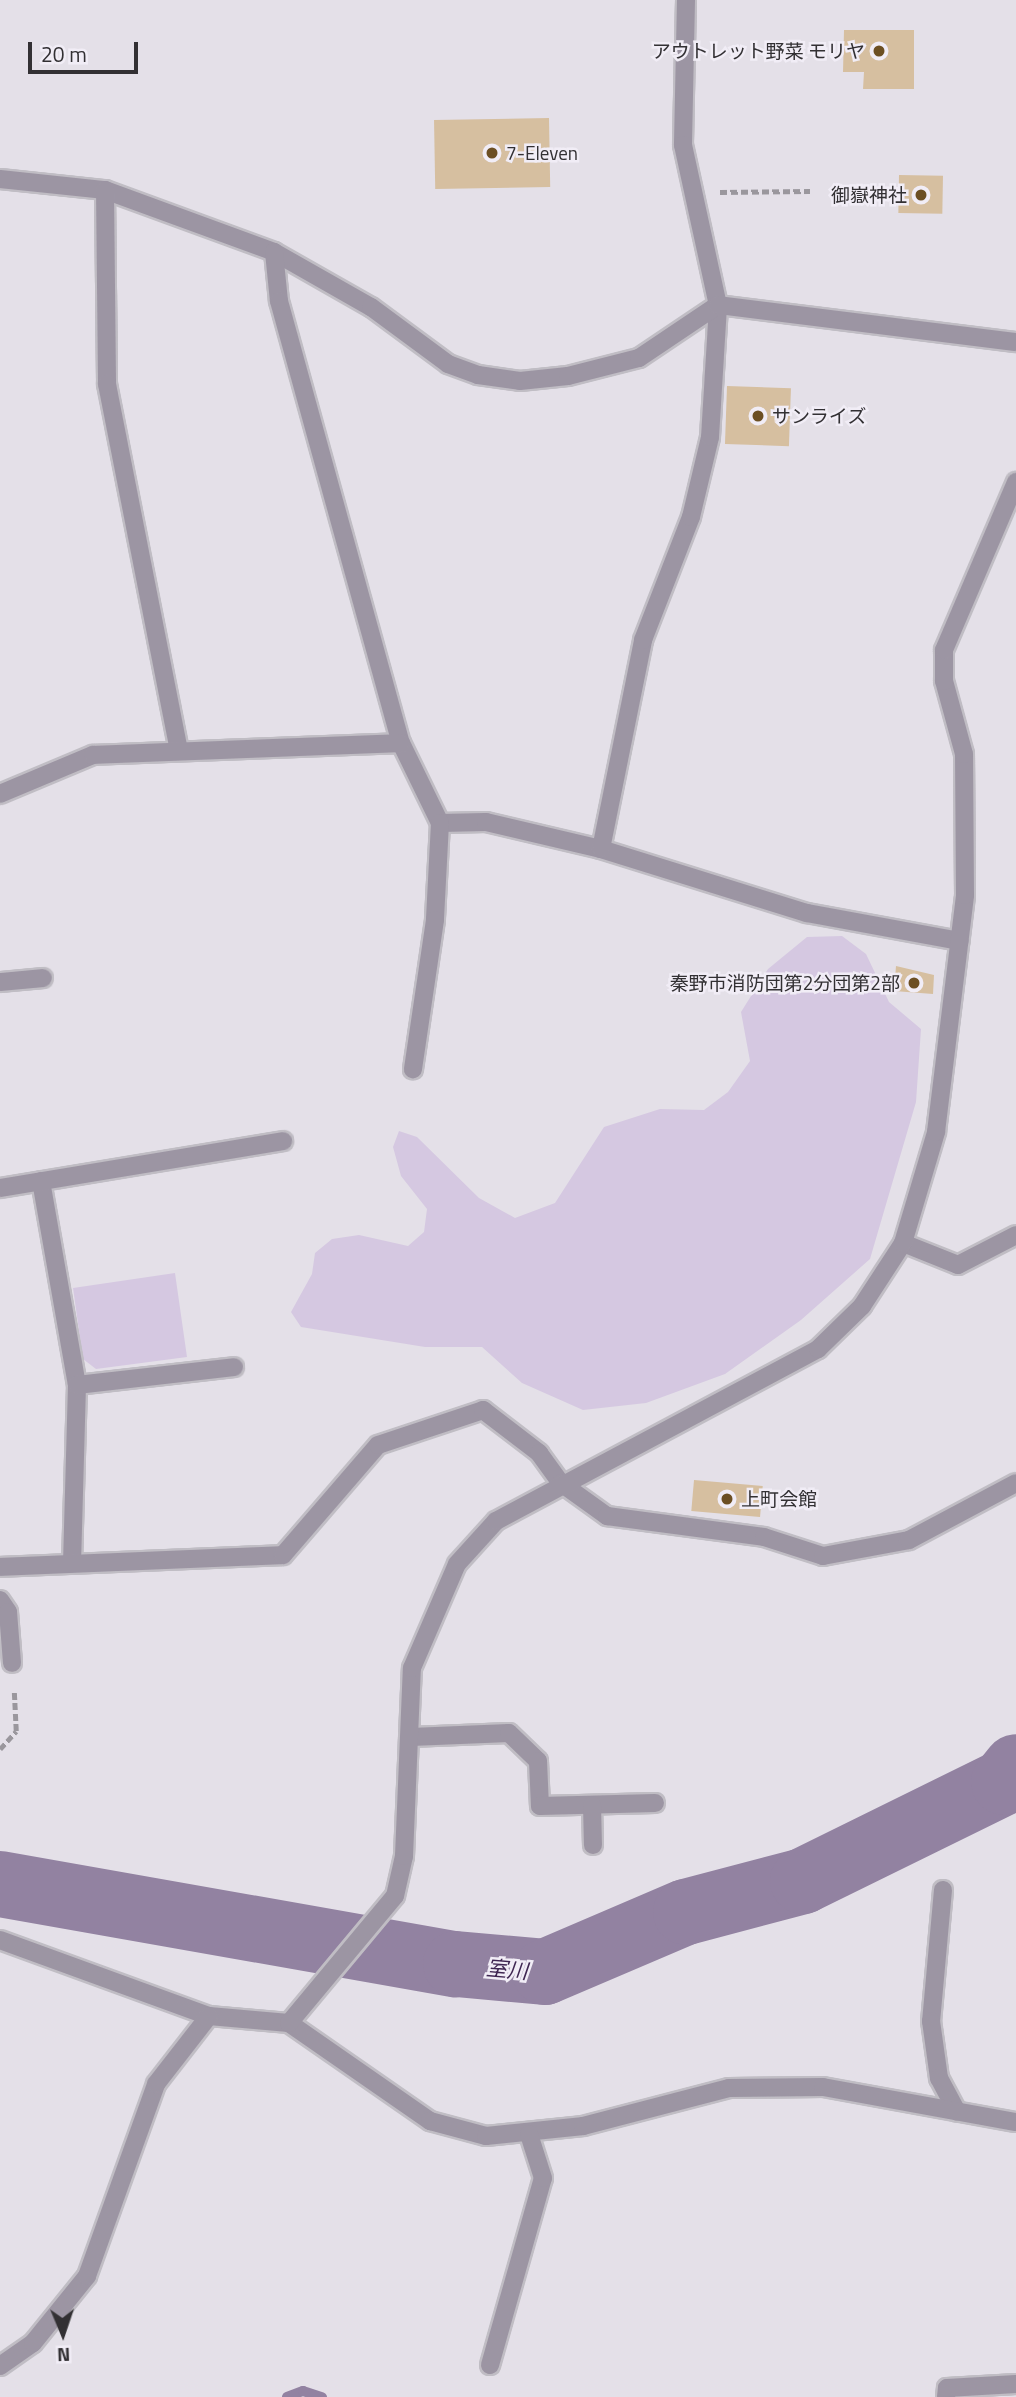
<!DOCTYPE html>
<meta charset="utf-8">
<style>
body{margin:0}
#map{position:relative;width:1016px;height:2397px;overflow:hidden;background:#e4e0e8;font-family:"Titillium Web","Noto Sans JP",sans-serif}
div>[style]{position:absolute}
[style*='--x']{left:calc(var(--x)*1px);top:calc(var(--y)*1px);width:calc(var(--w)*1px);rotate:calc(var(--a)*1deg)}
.green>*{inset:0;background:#d5c8e1}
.stream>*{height:10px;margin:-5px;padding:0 5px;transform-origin:5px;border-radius:5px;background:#9282a1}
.river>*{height:66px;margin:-33px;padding:0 33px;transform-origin:33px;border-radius:33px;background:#9282a1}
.building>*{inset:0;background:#d6bfa0;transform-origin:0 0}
.path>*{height:4.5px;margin-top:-2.25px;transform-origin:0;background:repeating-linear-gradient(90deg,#9a979d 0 7px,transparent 0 10.5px)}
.roads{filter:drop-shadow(2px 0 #c0bdc4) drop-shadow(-2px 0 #c0bdc4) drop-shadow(0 2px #c0bdc4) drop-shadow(0 -2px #c0bdc4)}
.lane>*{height:18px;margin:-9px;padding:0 9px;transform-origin:9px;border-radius:9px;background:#9c95a3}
.street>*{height:18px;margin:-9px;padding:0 9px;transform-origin:9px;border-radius:9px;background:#9c95a3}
.dots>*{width:19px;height:19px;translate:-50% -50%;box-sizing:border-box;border:4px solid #f1edf6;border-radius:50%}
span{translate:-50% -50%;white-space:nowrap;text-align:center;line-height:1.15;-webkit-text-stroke:5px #f1edf6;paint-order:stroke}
.poi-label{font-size:19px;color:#323033}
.right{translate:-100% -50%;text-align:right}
.left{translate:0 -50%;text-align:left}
.water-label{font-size:21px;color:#3f2652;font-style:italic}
.north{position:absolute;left:28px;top:2299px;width:70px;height:70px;-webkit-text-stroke:5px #f1edf6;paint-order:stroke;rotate:178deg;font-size:19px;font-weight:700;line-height:28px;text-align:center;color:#323033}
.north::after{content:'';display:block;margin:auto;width:24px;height:32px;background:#323033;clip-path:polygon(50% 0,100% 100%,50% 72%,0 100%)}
.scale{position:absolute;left:28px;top:42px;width:110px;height:32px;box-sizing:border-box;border:4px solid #323033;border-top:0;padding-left:9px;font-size:21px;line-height:24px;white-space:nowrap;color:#323033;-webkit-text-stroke:5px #f1edf6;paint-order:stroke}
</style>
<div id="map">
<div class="green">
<div style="clip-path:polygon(842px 936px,866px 954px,889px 1002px,921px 1029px,916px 1102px,870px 1259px,801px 1320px,725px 1374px,646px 1403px,583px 1410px,522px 1383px,482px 1347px,425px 1347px,301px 1327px,291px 1312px,312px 1274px,315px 1253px,332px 1239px,359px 1235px,408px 1246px,424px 1232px,427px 1209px,401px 1176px,393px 1147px,399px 1131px,417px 1137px,479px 1198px,515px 1218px,555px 1203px,604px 1127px,660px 1109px,704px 1110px,728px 1092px,750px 1061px,741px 1012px,768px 969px,807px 937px)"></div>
<div style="clip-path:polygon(175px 1273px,187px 1357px,96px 1369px,83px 1359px,73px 1288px)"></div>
</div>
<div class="stream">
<div style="--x:287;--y:2397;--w:17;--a:-21"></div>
<div style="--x:303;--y:2391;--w:20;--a:18"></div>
</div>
<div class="river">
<div style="--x:0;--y:1884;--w:463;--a:10"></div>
<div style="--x:456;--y:1964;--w:89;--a:5.1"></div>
<div style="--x:545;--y:1972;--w:153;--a:-23.1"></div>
<div style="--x:686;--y:1912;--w:121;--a:-14.8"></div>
<div style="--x:803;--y:1881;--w:224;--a:-26.2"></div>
<div style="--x:1004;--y:1782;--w:19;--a:-51"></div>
</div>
<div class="building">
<div style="clip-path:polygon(844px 30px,914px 30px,914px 89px,863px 89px,864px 72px,843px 72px)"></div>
<div style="left:549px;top:118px;width:69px;height:115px;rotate:89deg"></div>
<div style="left:899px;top:175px;width:44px;height:38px;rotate:1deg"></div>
<div style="left:727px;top:386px;width:64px;height:58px;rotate:2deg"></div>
<div style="clip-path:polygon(896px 966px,934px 975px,933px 994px,894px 991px)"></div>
<div style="left:694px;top:1480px;width:69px;height:31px;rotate:5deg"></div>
</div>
<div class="path">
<div style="--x:720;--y:192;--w:90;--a:-0.6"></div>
<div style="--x:0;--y:1749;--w:24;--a:-48"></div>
<div style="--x:16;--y:1731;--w:41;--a:-92.8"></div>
</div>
<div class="roads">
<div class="lane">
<div style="--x:440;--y:823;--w:46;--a:-1.2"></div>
<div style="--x:486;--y:822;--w:118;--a:13.2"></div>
<div style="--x:601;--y:849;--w:216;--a:17.3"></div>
<div style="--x:807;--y:913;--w:155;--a:10.4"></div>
<div style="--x:601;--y:849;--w:213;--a:-78.6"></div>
<div style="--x:643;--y:640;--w:132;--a:-68.7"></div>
<div style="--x:691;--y:517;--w:82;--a:-76.6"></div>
<div style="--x:710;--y:437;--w:132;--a:-86.5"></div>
<div style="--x:411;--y:1737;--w:98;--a:-2.3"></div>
<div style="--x:509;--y:1733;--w:40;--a:44"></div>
<div style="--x:538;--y:1761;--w:45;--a:87.5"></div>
<div style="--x:540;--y:1806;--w:115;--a:-1.5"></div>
<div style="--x:592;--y:1805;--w:40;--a:88.6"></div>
<div style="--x:943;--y:1890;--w:132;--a:95.2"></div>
<div style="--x:931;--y:2021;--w:58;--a:82"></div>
<div style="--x:939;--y:2078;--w:38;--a:62"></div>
</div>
<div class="street">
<div style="--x:686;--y:0;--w:145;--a:91.2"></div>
<div style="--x:683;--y:145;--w:164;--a:77.7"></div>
<div style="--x:0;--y:179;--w:106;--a:6"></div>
<div style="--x:105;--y:190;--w:180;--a:20.1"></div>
<div style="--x:274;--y:252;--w:112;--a:29.6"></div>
<div style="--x:371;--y:307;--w:96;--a:36.5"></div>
<div style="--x:448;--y:364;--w:32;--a:20"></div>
<div style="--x:478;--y:375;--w:42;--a:8.1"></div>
<div style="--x:520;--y:381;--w:48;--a:-5.9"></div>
<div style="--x:568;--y:376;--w:73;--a:-14.2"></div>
<div style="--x:639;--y:358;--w:95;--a:-33.9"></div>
<div style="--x:718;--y:305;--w:300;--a:7.1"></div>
<div style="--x:105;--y:190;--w:194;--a:89.4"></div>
<div style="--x:107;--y:384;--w:373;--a:78.9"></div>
<div style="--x:274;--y:252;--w:49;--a:84.2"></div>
<div style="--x:279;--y:301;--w:459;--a:74.6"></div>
<div style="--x:401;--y:743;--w:89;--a:64"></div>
<div style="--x:440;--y:823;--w:97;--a:93"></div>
<div style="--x:435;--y:920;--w:151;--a:98.4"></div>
<div style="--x:0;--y:794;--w:101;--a:-22.8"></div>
<div style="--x:93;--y:755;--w:308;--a:-2.2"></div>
<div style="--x:0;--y:982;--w:43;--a:-5.3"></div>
<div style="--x:41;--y:1181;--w:207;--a:80"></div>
<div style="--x:77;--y:1385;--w:177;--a:91.6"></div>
<div style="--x:0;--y:1188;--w:287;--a:-9.4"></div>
<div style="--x:903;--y:1243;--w:59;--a:21.8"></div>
<div style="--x:958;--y:1265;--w:65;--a:-27.3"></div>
<div style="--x:77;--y:1385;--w:158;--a:-6.5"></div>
<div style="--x:0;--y:1567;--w:283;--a:-2.4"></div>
<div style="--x:283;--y:1555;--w:145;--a:-49.2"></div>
<div style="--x:378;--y:1445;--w:111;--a:-18.4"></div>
<div style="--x:483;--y:1410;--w:71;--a:37.5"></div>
<div style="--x:539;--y:1453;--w:37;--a:54"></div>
<div style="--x:561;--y:1483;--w:57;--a:35.7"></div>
<div style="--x:607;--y:1516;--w:158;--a:7.6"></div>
<div style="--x:764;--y:1537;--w:62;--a:17.9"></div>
<div style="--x:823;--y:1556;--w:87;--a:-10.5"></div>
<div style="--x:909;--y:1540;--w:121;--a:-28"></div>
<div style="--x:0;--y:1600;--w:14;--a:56"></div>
<div style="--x:8;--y:1612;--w:51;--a:85.5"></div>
<div style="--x:0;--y:1940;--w:222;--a:20"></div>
<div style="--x:209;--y:2016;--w:80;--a:5"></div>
<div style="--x:289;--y:2023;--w:172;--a:34.8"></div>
<div style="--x:430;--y:2121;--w:58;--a:15"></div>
<div style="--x:486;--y:2136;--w:98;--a:-5.9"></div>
<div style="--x:583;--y:2126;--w:151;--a:-14.6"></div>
<div style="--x:729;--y:2088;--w:94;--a:-0.6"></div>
<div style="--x:823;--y:2087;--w:196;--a:10.3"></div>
<div style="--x:289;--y:2023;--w:165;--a:-50.2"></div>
<div style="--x:395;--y:1896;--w:41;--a:-77.3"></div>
<div style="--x:404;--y:1856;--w:188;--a:-87.6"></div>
<div style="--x:412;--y:1668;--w:113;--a:-66.6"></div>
<div style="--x:457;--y:1564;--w:58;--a:-47.8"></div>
<div style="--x:496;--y:1521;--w:365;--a:-28.1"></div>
<div style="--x:818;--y:1349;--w:62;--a:-44.3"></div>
<div style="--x:862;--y:1306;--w:75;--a:-56.9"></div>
<div style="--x:903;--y:1243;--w:116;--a:-73.4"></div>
<div style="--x:936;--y:1132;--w:239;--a:-83"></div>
<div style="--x:965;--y:895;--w:141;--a:-90.4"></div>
<div style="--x:964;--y:754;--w:76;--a:-105.3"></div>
<div style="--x:944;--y:681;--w:31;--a:-90"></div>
<div style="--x:944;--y:650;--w:183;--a:-66.8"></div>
<div style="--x:490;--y:2365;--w:194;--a:-74.2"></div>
<div style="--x:543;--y:2178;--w:46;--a:-107.7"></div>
<div style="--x:0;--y:2366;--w:40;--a:-34.9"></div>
<div style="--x:33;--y:2343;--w:86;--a:-51.1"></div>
<div style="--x:87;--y:2276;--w:204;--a:-70.2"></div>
<div style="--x:156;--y:2084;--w:86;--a:-52.1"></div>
<div style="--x:946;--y:2397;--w:9;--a:-84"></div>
<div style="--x:947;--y:2388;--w:69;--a:-3.3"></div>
</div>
</div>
<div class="dots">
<div style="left:879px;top:51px;background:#6c4f23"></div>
<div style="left:492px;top:153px;background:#6c4f23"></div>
<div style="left:921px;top:195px;background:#6c4f23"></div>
<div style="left:758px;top:416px;background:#6c4f23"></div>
<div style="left:914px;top:983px;background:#6c4f23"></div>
<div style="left:727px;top:1499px;background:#6c4f23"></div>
</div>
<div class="poi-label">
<span class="right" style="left:865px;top:51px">アウトレット野菜 モリヤ</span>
<span class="left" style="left:506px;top:153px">7-Eleven</span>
<span class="right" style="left:907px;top:195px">御嶽神社</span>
<span class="left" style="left:772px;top:416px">サンライズ</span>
<span class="right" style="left:900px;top:983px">秦野市消防団第2分団第2部</span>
<span class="left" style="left:741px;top:1499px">上町会館</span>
</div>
<div class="water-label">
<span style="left:507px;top:1969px;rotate:5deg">室川</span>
</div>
<div class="north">N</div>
<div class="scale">20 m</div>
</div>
